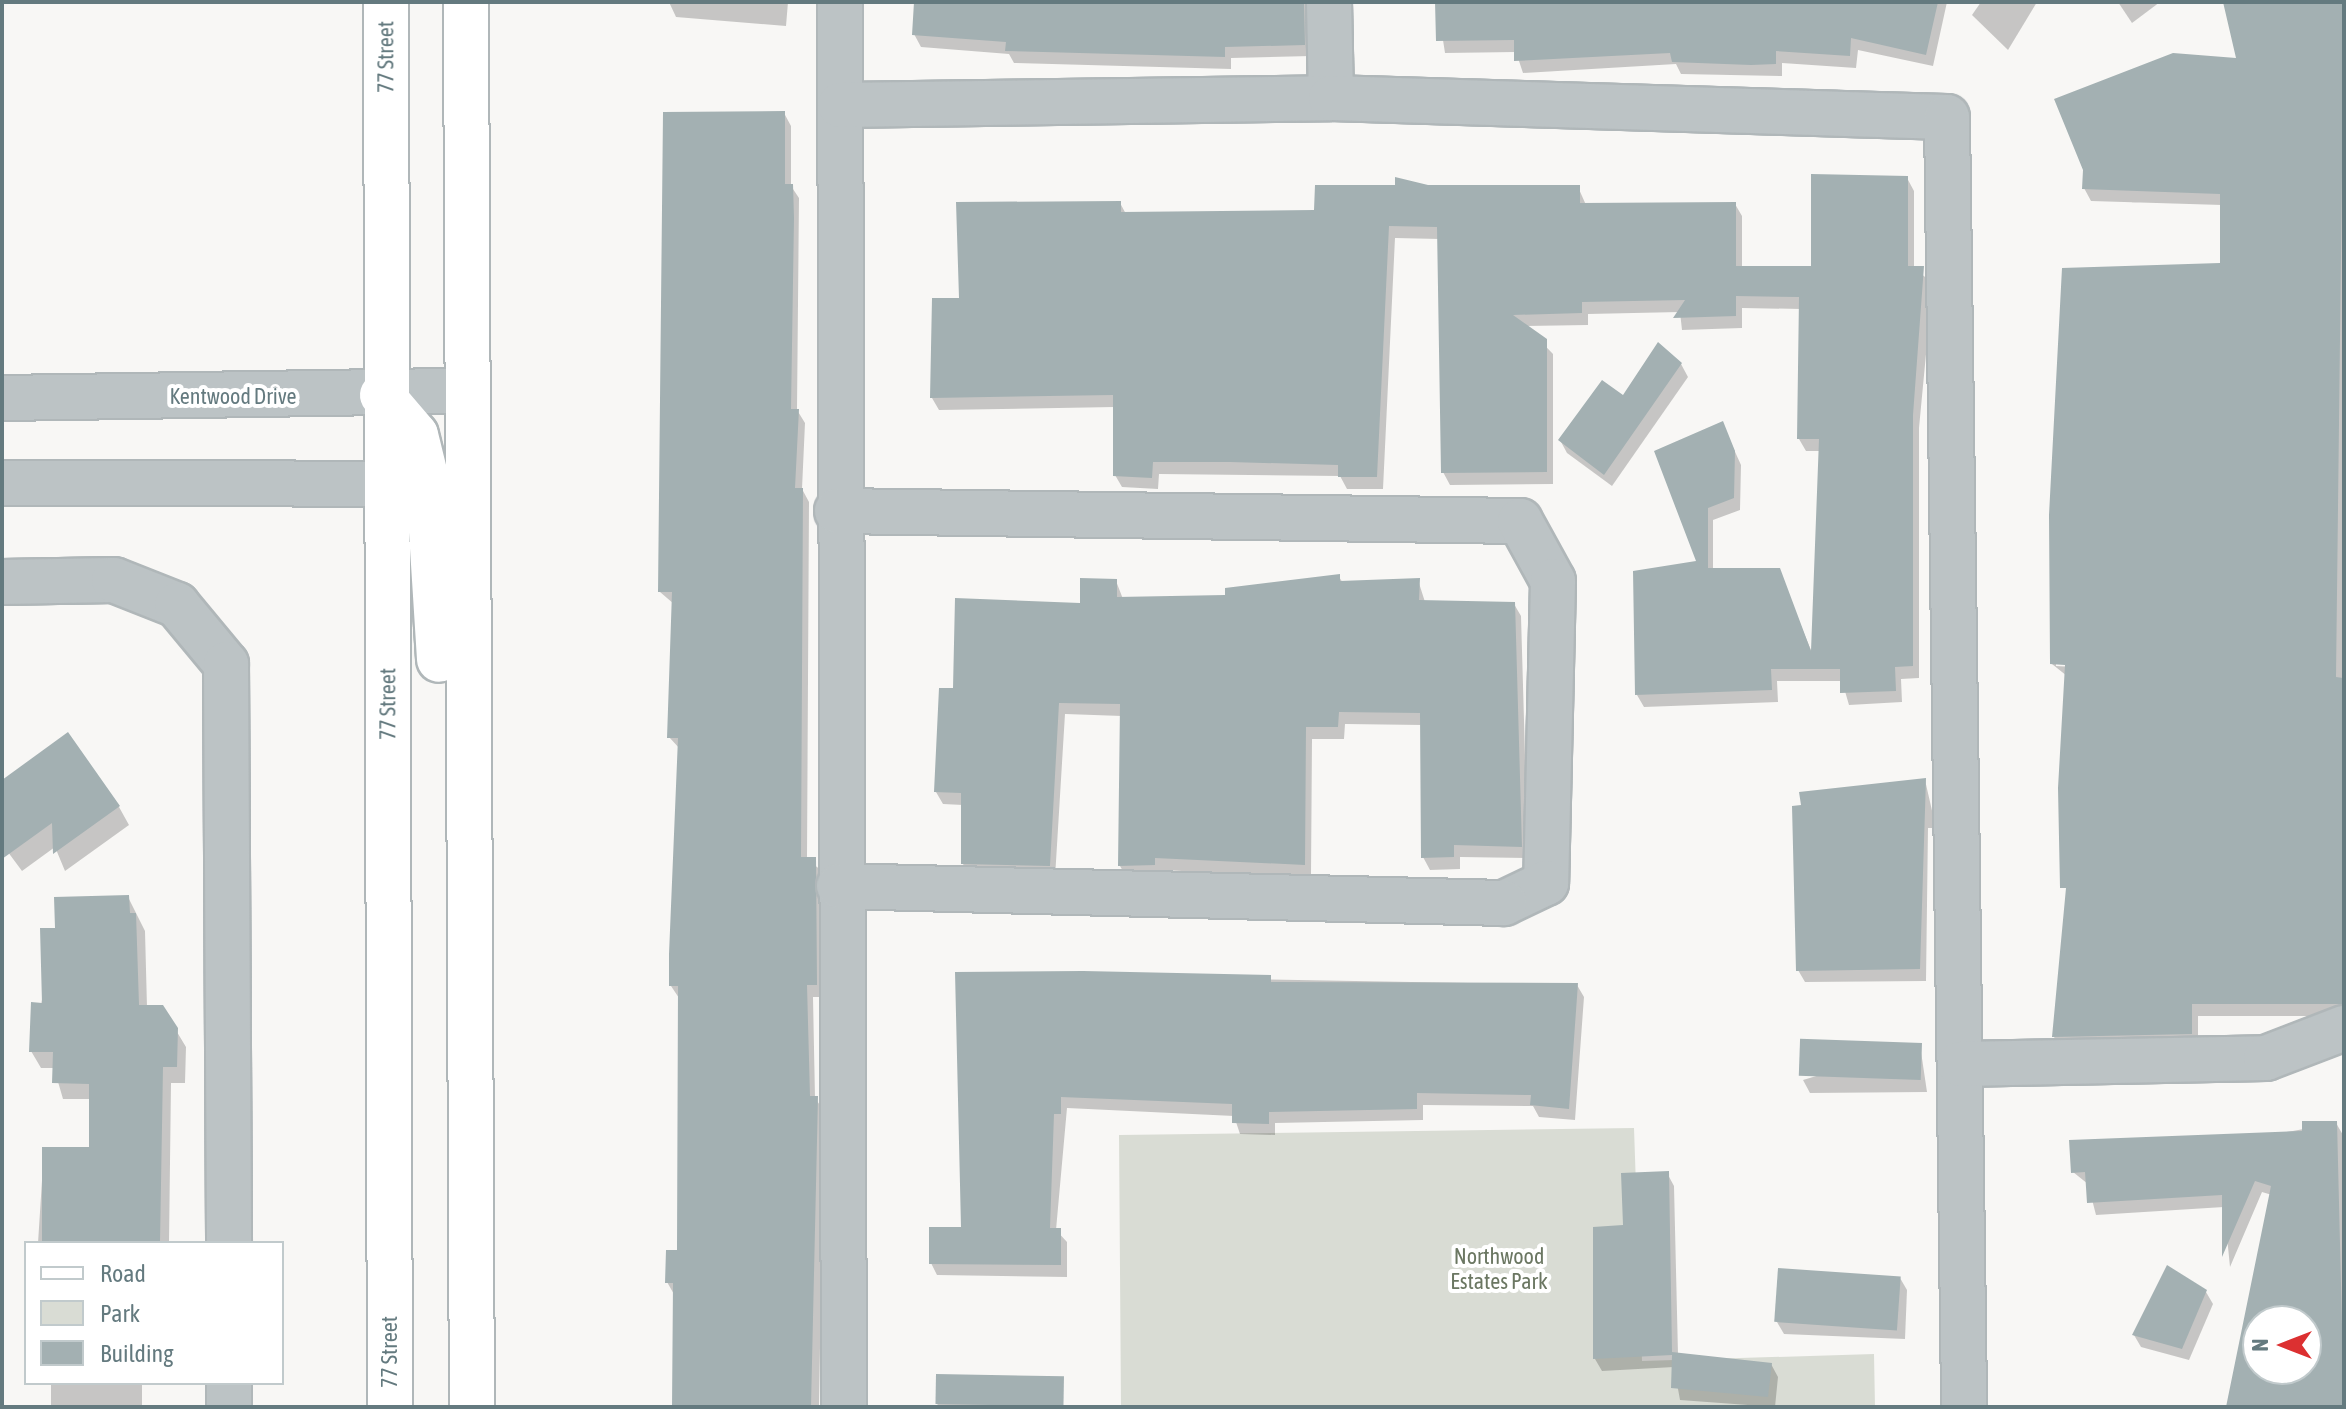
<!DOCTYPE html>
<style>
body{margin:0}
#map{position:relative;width:2346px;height:1409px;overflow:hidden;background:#f8f7f5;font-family:"Asap Condensed",sans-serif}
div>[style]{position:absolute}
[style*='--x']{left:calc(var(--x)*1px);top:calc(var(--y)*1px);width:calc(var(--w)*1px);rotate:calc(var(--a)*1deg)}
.green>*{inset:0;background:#d9dcd4}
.shadow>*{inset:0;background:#0003;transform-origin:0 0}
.building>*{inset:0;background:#a3b0b2;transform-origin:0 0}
.roads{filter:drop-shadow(2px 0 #b0b7b9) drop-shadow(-2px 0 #b0b7b9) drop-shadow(0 2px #b0b7b9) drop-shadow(0 -2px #b0b7b9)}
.minor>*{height:44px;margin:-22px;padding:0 22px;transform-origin:22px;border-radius:22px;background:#bcc3c5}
.major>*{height:44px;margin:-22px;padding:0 22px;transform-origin:22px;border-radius:22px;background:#fff}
span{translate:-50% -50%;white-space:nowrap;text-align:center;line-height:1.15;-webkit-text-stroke:8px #fff;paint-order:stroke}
.street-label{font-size:22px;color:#647a7f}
.park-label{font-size:22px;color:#6b7762}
.frame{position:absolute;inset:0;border:4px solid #647a7f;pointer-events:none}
.legend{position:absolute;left:24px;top:1241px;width:260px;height:144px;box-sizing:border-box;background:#fff;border:2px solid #c1cacc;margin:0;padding:10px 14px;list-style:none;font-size:24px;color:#647a7f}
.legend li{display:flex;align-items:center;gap:16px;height:40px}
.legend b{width:40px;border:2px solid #c1cacc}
.north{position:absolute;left:2242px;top:1305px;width:80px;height:80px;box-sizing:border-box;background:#fff;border:2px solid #c1cacc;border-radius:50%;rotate:270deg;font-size:22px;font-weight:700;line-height:32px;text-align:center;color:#647a7f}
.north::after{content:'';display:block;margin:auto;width:28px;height:36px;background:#dc3031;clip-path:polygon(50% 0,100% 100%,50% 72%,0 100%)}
</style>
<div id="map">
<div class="green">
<div style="clip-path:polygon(1634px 1128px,1642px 1361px,1874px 1354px,1875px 1407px,1121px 1407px,1119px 1135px)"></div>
</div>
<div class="shadow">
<div style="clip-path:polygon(669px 2px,788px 2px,786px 26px,676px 17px)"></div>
<div style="clip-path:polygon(916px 2px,1319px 2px,1311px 56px,1231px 58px,1231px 69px,1014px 63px,1009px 54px,921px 47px,914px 34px)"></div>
<div style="clip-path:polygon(1437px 2px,1947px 2px,1933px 66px,1858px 50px,1856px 68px,1782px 63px,1782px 76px,1681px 74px,1676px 64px,1523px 73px,1516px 52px,1445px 53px)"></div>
<div style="clip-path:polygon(1981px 2px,2037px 2px,2008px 50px,1972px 15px)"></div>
<div style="clip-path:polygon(2118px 2px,2160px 2px,2132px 23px)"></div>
<div style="clip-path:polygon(evenodd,2160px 60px,2344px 61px,2344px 1016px,2198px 1016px,2198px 1046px,2061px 1049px,2054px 1037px,2067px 897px,2067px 676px,2052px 664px,2222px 265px,2222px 205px,2091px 201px,2084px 188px,2160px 60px,2056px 662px,2075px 667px,2056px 666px,2056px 662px)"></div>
<div style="clip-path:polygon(784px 113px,791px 126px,791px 186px,799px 198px,797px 410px,805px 423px,802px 489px,809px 502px,807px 859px,822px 871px,823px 997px,813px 997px,815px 1098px,824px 1111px,819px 1407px,674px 1407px,675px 1296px,667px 1282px,679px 1252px,679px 998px,671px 986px,680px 749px,669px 737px,674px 604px,660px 592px)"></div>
<div style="clip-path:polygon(1907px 178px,1914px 191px,1914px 268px,1930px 281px,1930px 312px,1919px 428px,1919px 678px,1901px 679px,1902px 702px,1849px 705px,1842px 681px,1777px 681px,1778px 702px,1644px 707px,1637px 695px,1699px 563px,1656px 452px,1722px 423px,1741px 465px,1740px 510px,1713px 520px,1713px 570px,1778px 570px,1813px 655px,1820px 451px,1806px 451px,1799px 439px,1801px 309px,1742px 308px,1742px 328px,1682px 330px,1680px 312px,1588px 314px,1588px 325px,1526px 326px,1553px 354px,1553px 484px,1450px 485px,1443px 472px,1439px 239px,1395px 238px,1383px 489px,1347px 489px,1340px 476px,1159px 474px,1158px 489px,1122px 487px,1115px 475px,1115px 407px,939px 410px,932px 398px,961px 300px,1120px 203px,1126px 214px,1315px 212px,1427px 187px,1578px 187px,1586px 205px,1735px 204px,1742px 216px,1742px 268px,1813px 268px)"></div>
<div style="clip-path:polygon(1681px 364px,1688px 377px,1612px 486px,1567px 453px,1560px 440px)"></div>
<div style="clip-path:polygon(1339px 577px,1343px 583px,1418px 580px,1425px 602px,1514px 604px,1521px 616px,1528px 858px,1460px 857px,1460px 869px,1430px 870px,1423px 857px,1422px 725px,1345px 724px,1344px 739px,1312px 739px,1311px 877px,1161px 870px,1161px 876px,1127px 878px,1120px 866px,1122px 716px,1065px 714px,1055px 878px,970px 876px,963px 864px,963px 805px,943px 804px,936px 792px,955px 690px,1116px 581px,1123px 599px,1227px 597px)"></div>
<div style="clip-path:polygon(1925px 780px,1936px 828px,1928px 828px,1926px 981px,1805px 982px,1798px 970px)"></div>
<div style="clip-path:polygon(2px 782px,119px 807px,129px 825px,65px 871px,55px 847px,22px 871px,2px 844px)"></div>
<div style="clip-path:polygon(128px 897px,145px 931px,147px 1007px,162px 1007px,186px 1047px,185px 1083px,171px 1083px,169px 1243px,38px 1243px,44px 1149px,91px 1149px,91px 1099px,63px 1099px,54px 1068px,41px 1068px,31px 1051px,57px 930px)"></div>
<div style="clip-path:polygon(957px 974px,1577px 985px,1584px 997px,1575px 1120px,1539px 1117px,1533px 1106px,1423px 1105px,1423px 1120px,1275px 1123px,1275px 1135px,1240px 1134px,1234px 1116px,1067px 1108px,1056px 1230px,1067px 1242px,1067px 1277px,937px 1275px,931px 1263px,963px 1229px)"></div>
<div style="clip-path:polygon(1920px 1045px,1927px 1092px,1810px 1093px,1803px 1080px)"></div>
<div style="clip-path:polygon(evenodd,2336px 1123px,2343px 1135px,2344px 1407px,2228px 1407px,2272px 1195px,2262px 1192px,2230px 1267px,2224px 1207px,2096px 1215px,2088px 1184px,2073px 1172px,2336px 1123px,2258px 1321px,2306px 1321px,2306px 1369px,2258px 1369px,2258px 1321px)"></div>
<div style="clip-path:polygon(1667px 1173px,1674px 1186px,1678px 1354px,1771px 1364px,1778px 1377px,1775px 1407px,1680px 1400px,1674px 1367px,1602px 1371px,1595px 1359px,1625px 1227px)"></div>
<div style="clip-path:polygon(1900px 1278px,1907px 1290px,1905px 1339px,1784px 1334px,1777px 1322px)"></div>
<div style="clip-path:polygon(2206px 1292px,2213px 1304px,2189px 1360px,2141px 1347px,2134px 1335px)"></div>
<div style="left:938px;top:1376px;width:125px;height:31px;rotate:1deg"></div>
<div style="left:51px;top:1383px;width:91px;height:24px"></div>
</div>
<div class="building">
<div style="clip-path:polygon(914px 2px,1304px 2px,1305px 45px,1225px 47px,1225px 57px,1005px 51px,1006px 42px,912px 35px)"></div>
<div style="clip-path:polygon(1435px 2px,1938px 2px,1926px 55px,1851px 38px,1850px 56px,1776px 51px,1776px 64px,1751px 65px,1672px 62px,1670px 53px,1514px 61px,1514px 40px,1436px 41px)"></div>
<div style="clip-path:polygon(2223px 2px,2344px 2px,2336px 677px,2343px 678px,2344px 1004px,2192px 1004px,2192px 1034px,2052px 1037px,2066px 888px,2060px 888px,2058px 788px,2065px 665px,2050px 664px,2049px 515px,2062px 268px,2220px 263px,2220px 194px,2082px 189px,2083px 170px,2054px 99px,2173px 53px,2236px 58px)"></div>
<div style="clip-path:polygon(785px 111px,785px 184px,793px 184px,794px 218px,791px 409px,799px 409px,795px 488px,803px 488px,801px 857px,816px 857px,817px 985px,807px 985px,810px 1096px,818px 1096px,811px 1407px,672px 1407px,673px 1283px,665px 1283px,666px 1250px,677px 1250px,678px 986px,669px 986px,669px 954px,678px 738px,667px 738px,672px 592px,658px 592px,663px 112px)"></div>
<div style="clip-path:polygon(1811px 174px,1908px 176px,1908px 266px,1924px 266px,1913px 415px,1913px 666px,1895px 667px,1896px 691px,1840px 693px,1840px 669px,1771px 669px,1772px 690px,1635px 695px,1633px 571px,1696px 561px,1654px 451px,1723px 421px,1735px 451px,1734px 498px,1708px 508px,1708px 568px,1780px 568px,1811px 651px,1819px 439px,1797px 439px,1799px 297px,1736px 296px,1736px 316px,1673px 318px,1685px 300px,1582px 302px,1582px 313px,1513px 315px,1547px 339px,1547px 472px,1441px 473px,1437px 227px,1389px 226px,1377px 477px,1338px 477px,1338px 465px,1230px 462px,1153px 462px,1152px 478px,1113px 476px,1113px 395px,930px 398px,932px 298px,959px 298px,956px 202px,1121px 201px,1121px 212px,1314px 210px,1315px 185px,1395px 185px,1395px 177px,1428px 185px,1580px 185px,1580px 203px,1736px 202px,1736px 266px,1811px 266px)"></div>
<div style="clip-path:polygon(1658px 342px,1682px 363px,1604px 475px,1558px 440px,1602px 380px,1623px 395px)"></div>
<div style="clip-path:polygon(1340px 574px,1340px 581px,1420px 578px,1419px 600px,1515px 602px,1522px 847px,1454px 845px,1454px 857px,1421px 858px,1420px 713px,1339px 712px,1338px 727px,1306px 727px,1305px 865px,1155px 858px,1155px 865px,1118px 866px,1120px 704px,1059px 703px,1050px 866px,961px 864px,961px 793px,934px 792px,939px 688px,953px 688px,955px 598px,1080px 603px,1080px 578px,1117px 579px,1117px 597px,1225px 595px,1225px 588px)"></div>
<div style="clip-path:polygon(68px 732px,120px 806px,53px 854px,52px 823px,2px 859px,2px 780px)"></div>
<div style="clip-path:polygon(1926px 778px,1920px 969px,1796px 971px,1792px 806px,1801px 805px,1799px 792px)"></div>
<div style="clip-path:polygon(129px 895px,130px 913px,136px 913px,139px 1005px,163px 1005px,178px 1028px,177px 1067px,163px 1067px,160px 1243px,42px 1243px,42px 1147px,89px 1147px,89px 1084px,52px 1083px,53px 1052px,29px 1052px,31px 1002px,42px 1003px,40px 928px,55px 928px,54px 897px)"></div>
<div style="clip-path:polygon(1083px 971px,1271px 975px,1271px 982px,1578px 983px,1569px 1109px,1530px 1105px,1531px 1095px,1417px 1093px,1417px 1109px,1269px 1112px,1269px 1124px,1232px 1123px,1232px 1104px,1061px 1097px,1061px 1114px,1054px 1114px,1050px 1228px,1061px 1228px,1061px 1265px,929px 1264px,929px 1227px,961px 1227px,955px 972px)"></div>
<div style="left:1922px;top:1043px;width:37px;height:122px;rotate:92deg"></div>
<div style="clip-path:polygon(evenodd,2302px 1121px,2337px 1121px,2344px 1407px,2226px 1407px,2271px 1186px,2255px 1181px,2222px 1257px,2222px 1195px,2087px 1203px,2085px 1172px,2071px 1173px,2069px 1140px,2302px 1131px,2302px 1121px,2258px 1321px,2306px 1321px,2306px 1369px,2258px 1369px,2258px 1321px)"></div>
<div style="clip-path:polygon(1669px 1171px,1672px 1352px,1772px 1363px,1768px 1397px,1671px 1388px,1672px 1355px,1593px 1359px,1593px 1227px,1623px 1225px,1621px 1173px)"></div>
<div style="clip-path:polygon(2167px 1265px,2207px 1290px,2182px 1349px,2132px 1335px)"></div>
<div style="left:1778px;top:1268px;width:123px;height:54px;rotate:4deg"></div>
<div style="left:936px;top:1374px;width:128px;height:30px;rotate:1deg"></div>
</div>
<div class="roads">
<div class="minor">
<div style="--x:840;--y:2;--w:1405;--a:89.84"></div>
<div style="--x:1329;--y:2;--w:96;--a:88.8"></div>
<div style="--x:840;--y:105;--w:491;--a:-0.8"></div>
<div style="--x:1331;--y:98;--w:616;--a:1.77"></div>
<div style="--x:1947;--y:117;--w:1290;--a:89.24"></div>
<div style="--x:2;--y:398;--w:462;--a:-0.9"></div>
<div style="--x:2;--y:483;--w:422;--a:0.1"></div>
<div style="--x:837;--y:511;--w:683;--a:0.84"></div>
<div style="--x:1520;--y:521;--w:68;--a:61.2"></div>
<div style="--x:1553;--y:581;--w:302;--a:91.3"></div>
<div style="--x:1546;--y:883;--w:47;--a:154.5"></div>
<div style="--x:1504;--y:903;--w:665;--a:-178.54"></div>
<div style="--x:2;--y:582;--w:112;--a:-1"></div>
<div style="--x:114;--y:580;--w:68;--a:21.6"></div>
<div style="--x:177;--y:605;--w:77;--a:50.3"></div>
<div style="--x:226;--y:664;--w:579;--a:89.7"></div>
<div style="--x:1960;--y:1064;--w:306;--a:-1.1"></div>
<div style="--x:2266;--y:1058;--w:84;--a:-21"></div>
<div style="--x:229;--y:1383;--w:24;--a:90"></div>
</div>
<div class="major">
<div style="--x:386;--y:2;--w:1405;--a:89.84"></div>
<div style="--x:466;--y:2;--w:1405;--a:89.76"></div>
<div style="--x:382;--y:395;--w:52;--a:49.6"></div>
<div style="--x:416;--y:435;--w:50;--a:76.2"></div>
<div style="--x:428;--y:484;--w:176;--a:86.4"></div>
</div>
</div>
<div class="street-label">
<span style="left:386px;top:57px;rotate:-90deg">77 Street</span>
<span style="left:233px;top:397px">Kentwood Drive</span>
<span style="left:388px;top:704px;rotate:-90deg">77 Street</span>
<span style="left:390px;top:1352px;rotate:-90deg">77 Street</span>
</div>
<div class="park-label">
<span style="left:1499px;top:1269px">Northwood<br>Estates Park</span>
</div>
<div class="frame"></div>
<ul class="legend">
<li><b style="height:10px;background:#fff"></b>Road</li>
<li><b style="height:22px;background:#d9dcd4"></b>Park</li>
<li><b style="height:22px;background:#a3b0b2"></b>Building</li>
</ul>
<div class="north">N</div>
</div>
